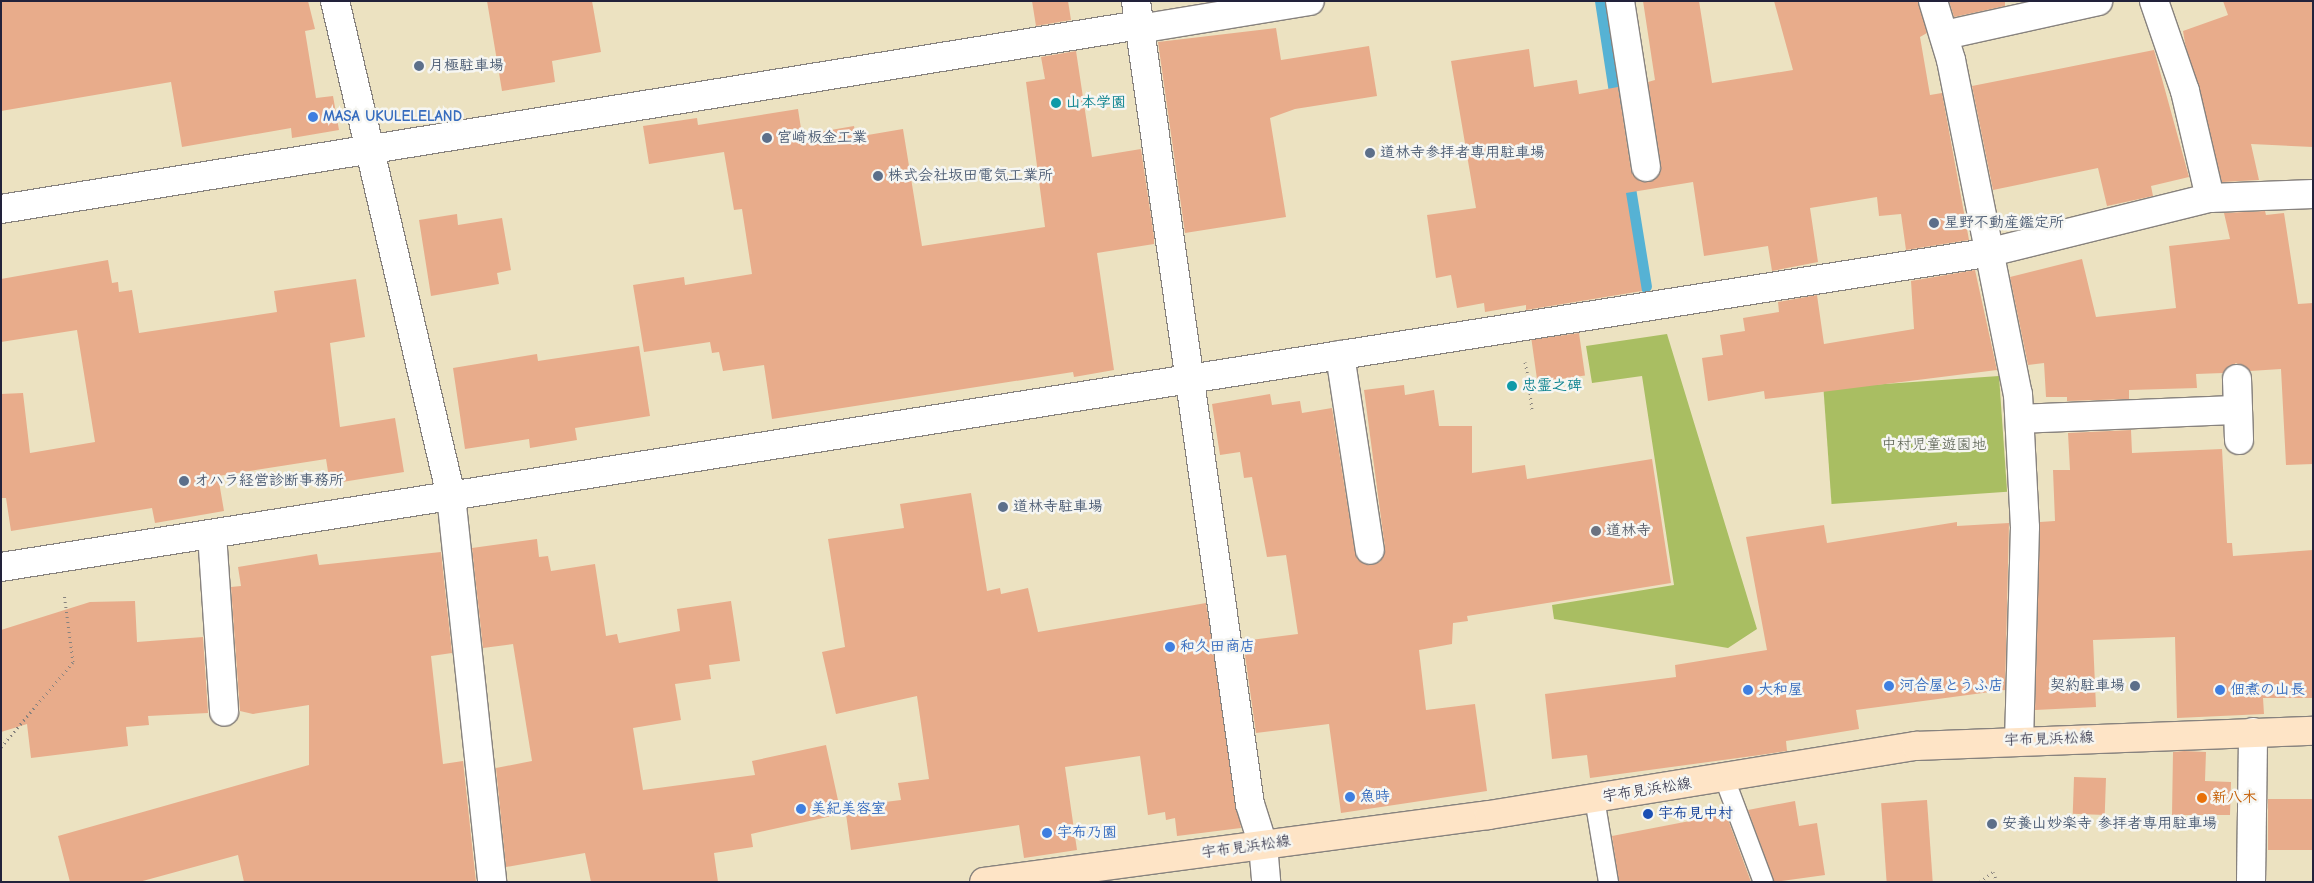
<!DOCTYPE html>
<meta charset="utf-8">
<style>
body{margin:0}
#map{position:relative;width:2314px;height:883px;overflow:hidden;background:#ece2c1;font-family:"Comic Neue","Klee One",sans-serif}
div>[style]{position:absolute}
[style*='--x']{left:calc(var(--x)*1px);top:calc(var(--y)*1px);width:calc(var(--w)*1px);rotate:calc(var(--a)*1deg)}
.green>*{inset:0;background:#a9be62;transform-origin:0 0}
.stream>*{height:12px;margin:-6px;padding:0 6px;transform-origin:6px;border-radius:6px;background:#56b2d4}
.building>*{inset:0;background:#e8ac8b;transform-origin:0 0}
.path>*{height:3px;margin-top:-1.5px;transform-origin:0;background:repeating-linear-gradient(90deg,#87827e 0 1px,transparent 0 5px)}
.roads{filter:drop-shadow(1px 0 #87827e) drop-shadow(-1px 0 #87827e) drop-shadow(0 1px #87827e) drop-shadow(0 -1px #87827e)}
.service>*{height:19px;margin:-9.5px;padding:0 9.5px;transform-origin:9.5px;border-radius:9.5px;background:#fff}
.minor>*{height:28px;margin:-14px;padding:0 14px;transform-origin:14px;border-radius:14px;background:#fff}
.secondary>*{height:28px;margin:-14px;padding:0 14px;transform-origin:14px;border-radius:14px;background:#fee4c6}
.dots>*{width:14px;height:14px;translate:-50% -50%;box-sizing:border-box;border:2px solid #f6f6f2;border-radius:50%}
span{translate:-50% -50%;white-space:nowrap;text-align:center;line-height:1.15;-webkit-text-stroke:5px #f6f6f2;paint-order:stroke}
.service-label{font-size:15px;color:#4e5e75;font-weight:700}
.left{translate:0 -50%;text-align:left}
.right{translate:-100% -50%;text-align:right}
.culture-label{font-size:15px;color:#0d838f;font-weight:700}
.shop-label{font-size:15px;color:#366cbe;font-weight:700}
.park-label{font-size:15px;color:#515949}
.worship-label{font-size:15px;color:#5b616d;font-weight:700}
.street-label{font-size:15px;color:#22223b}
.food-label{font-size:15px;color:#c56008;font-weight:700}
.transit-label{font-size:15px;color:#164399;font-weight:700}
.frame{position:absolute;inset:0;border:2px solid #22223b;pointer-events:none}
</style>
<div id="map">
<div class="green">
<div style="clip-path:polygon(1667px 334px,1757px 629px,1728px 648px,1554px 619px,1552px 605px,1674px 585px,1642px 376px,1592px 383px,1586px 346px)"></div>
<div style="left:1999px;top:376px;width:116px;height:176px;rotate:86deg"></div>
</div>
<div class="stream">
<div style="--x:1601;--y:1;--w:105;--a:81.3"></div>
<div style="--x:1628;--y:176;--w:112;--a:80.8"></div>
</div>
<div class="building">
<div style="clip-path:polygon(1px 1px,308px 1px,315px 29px,305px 31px,316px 98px,333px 96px,339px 130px,292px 138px,291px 128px,182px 147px,171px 82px,1px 111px)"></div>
<div style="clip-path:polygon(487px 1px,592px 1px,601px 52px,552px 61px,555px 82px,502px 91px)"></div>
<div style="clip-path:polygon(1032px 1px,1068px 1px,1071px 20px,1036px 26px)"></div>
<div style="clip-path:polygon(1643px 1px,1699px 1px,1712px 83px,1793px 70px,1774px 1px,1918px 1px,1927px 33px,1920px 37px,1930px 95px,1942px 93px,1969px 240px,1906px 250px,1901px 214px,1879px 216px,1877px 197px,1810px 208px,1818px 262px,1772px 271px,1768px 246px,1704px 256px,1693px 182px,1626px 193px,1642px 291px,1526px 310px,1526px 305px,1485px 312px,1484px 303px,1457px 308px,1451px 275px,1436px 278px,1427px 215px,1476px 208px,1451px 61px,1529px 49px,1534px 87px,1577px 80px,1579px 94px,1618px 87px,1631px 170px,1640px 181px,1649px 182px,1660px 173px,1661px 165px,1648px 82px,1655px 80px)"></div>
<div style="clip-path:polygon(1949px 1px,2005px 1px,2005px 6px,1954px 17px)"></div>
<div style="clip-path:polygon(2223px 1px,2313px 1px,2313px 147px,2251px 144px,2259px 180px,2222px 182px,2185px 43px,2183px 31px,2228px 15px)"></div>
<div style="clip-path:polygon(1276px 28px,1281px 60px,1369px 46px,1377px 96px,1295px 109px,1270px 118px,1286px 217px,1185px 233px,1158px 42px)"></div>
<div style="clip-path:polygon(2154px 50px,2189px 177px,2151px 186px,2153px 196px,2107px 206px,2098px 168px,1993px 190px,1972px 86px)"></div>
<div style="clip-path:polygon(1076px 51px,1092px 157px,1141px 149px,1154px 237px,1154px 244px,1097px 253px,1114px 370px,1074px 377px,1073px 372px,772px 419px,764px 365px,723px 371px,719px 352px,712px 353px,710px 342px,644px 352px,633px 285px,684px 277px,685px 285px,752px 274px,742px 209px,734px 210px,724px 152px,649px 164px,643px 126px,697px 118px,698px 125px,798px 109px,802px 135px,854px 126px,856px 137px,903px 129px,922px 246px,1045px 227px,1026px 82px,1045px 79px,1041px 57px)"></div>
<div style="clip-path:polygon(2265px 211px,2266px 215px,2284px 213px,2298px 304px,2313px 303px,2313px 464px,2286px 465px,2281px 369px,2250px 371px,2236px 363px,2223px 373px,2196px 374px,2197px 388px,2129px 390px,2129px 399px,2067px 401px,2067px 397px,2046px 397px,2044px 363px,2028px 365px,2010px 277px,2082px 259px,2096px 317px,2176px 308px,2169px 246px,2230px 239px,2224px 213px)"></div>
<div style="clip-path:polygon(457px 214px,458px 225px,502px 218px,511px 270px,497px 273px,499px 284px,431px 296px,419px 220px)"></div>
<div style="clip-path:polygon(108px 260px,112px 283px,118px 282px,119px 292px,132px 290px,139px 333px,277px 312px,274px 291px,356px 279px,365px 337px,330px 343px,340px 427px,395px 418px,404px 472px,330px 484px,326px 459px,218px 476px,224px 511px,155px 523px,152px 508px,11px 531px,6px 498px,1px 498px,1px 394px,23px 393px,30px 453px,95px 442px,77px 330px,1px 342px,1px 279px)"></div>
<div style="clip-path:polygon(1975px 270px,1997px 370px,1798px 395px,1765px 399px,1764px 391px,1708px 401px,1702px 358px,1723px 355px,1720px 335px,1745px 331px,1743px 318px,1779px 312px,1778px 302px,1817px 295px,1824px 344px,1914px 329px,1911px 281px)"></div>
<div style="left:1579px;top:333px;width:43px;height:48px;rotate:82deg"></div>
<div style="clip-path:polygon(639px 346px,650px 416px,575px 428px,577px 440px,530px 448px,529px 439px,465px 449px,453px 368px,537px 354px,538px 361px)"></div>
<div style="clip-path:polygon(1404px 385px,1405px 395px,1434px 390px,1439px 426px,1472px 426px,1472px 473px,1525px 465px,1527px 479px,1652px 459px,1671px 583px,1467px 616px,1468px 621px,1453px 623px,1452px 644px,1419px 650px,1426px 710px,1475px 704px,1487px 791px,1341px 813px,1329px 724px,1256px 733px,1243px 641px,1298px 634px,1286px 555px,1267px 557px,1252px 477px,1244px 478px,1240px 452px,1220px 455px,1212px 404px,1270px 394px,1272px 405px,1300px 401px,1302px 413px,1332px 408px,1355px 552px,1358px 560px,1372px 565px,1380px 562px,1385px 548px,1364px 390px)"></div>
<div style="clip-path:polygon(2131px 430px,2132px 453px,2222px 449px,2227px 543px,2232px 543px,2233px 556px,2313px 550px,2313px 698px,2263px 698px,2264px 714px,2177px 718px,2175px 637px,2093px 640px,2096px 707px,2035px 710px,2040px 522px,2055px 521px,2053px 470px,2070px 470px,2068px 433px)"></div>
<div style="clip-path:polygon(971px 493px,987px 591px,1000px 588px,1001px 594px,1028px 588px,1038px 632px,1206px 603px,1241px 828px,1177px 836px,1175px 818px,1166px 820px,1165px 812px,1148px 815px,1140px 756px,1065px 767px,1077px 850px,1024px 858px,1019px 825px,851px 850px,845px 807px,901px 800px,898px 783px,929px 779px,917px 696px,836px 714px,822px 652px,845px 647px,828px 539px,904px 528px,900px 504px)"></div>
<div style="clip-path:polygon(1957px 522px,1957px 526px,2009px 523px,2005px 690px,1856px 710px,1859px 729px,1786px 741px,1787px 751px,1760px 755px,1590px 778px,1587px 755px,1552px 759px,1545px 694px,1676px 677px,1675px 665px,1767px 650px,1746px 537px,1824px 525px,1827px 543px)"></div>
<div style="clip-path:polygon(537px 539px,539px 557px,548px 556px,551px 571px,595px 564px,606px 636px,617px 634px,619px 643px,680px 631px,677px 609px,731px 601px,740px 661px,709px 665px,711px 679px,675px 684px,681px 720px,633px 728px,643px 790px,755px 775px,752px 761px,826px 745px,841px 814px,751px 834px,753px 847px,714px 853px,718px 882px,591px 882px,585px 853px,506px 867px,496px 768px,532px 761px,513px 644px,483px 648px,472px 548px)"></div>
<div style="clip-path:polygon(441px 552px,452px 653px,431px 656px,443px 764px,463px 761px,476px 882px,244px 882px,238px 855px,139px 882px,70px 882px,58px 836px,309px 765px,309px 705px,253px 714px,240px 711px,231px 587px,241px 586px,238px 567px,317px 554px,319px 565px)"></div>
<div style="clip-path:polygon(135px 601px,137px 642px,203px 637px,208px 713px,148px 716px,149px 725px,126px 727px,128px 746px,31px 758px,27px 724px,1px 732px,1px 630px,90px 602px)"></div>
<div style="clip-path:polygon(2184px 751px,2206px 752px,2205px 781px,2231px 782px,2230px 815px,2172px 815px,2173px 752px)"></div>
<div style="left:2106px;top:778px;width:37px;height:32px;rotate:92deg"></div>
<div style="left:2268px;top:799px;width:45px;height:51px"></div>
<div style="left:1927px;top:800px;width:82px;height:46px;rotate:86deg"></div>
<div style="clip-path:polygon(1795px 801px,1799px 826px,1817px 823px,1825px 875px,1774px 882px,1748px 810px)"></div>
<div style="clip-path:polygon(1726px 814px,1751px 882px,1619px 882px,1612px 836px)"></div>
</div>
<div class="path">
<div style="--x:1525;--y:362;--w:14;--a:78"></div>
<div style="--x:1530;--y:393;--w:17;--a:83"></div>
<div style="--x:1;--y:747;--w:111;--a:-49.7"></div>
<div style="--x:73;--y:662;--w:70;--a:-97.4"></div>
<div style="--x:1980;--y:882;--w:16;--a:-38"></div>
<div style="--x:1993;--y:872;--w:11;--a:68"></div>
</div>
<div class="roads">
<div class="service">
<div style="--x:1724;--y:778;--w:111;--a:69.4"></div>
<div style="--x:1594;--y:798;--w:85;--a:80.5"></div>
</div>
<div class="minor">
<div style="--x:335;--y:1;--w:508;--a:76.81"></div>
<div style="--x:451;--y:496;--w:388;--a:83.9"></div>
<div style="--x:1136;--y:1;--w:811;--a:81.92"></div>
<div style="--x:1250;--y:804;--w:43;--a:72.4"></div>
<div style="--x:1263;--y:845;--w:37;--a:85"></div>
<div style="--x:1620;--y:1;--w:168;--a:81.1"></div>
<div style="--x:1933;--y:1;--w:62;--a:73"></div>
<div style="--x:1951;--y:60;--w:341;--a:78.7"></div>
<div style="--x:2018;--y:394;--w:133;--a:87"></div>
<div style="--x:2025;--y:527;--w:213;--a:91.6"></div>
<div style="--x:2154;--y:1;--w:95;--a:71"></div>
<div style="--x:2185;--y:91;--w:110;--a:76.8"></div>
<div style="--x:1139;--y:29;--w:173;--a:-9.3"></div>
<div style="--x:1945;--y:35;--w:157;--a:-12.5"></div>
<div style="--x:1;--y:209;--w:1153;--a:-9.18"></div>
<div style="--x:1340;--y:355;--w:197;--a:81.3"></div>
<div style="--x:2237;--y:379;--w:61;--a:88.1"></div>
<div style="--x:2020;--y:419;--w:218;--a:-2.4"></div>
<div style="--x:212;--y:534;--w:178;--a:86.1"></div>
<div style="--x:1;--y:567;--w:2015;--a:-8.99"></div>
<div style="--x:1991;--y:252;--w:226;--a:-13.9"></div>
<div style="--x:2210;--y:198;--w:103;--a:-2.2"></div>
<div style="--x:2251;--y:882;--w:150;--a:-89.2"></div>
</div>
<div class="secondary">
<div style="--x:984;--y:882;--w:509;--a:-7.56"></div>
<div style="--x:1489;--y:815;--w:433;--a:-9.2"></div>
<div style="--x:1916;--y:746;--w:397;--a:-2.2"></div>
</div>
</div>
<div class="dots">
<div style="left:419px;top:66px;background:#5c6f8a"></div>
<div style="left:1056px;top:103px;background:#0f9aa8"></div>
<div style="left:313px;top:117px;background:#3f7fe0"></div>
<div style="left:767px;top:138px;background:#5c6f8a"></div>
<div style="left:1370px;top:153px;background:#5c6f8a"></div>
<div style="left:878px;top:176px;background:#5c6f8a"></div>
<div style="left:1934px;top:223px;background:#5c6f8a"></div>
<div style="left:1512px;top:386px;background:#0f9aa8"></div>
<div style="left:184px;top:481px;background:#5c6f8a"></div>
<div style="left:1003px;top:507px;background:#5c6f8a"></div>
<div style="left:1596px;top:531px;background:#6b7280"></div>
<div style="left:1170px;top:647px;background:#3f7fe0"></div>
<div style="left:1889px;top:686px;background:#3f7fe0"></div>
<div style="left:2135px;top:686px;background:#5c6f8a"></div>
<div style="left:1748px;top:690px;background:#3f7fe0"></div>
<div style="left:2220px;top:690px;background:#3f7fe0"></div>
<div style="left:1350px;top:797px;background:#3f7fe0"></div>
<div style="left:2202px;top:798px;background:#e8710a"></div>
<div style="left:801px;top:809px;background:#3f7fe0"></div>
<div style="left:1648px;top:814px;background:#1a4fb4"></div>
<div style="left:1992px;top:824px;background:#5c6f8a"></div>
<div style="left:1047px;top:833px;background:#3f7fe0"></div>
</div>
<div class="service-label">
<span class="left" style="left:429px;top:66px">月極駐車場</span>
<span class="left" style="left:777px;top:138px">宮崎板金工業</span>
<span class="left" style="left:1380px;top:153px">道林寺参拝者専用駐車場</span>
<span class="left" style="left:888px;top:176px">株式会社坂田電気工業所</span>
<span class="left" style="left:1944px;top:223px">星野不動産鑑定所</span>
<span class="left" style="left:194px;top:481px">オハラ経営診断事務所</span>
<span class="left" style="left:1013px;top:507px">道林寺駐車場</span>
<span class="right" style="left:2125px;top:686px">契約駐車場</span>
<span class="left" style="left:2002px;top:824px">安養山妙楽寺 参拝者専用駐車場</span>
</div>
<div class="culture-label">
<span class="left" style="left:1066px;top:103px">山本学園</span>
<span class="left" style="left:1522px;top:386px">忠霊之碑</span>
</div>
<div class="shop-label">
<span class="left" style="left:323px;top:117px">MASA UKULELELAND</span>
<span class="left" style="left:1180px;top:647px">和久田商店</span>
<span class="left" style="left:1899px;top:686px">河合屋とうふ店</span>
<span class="left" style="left:1758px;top:690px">大和屋</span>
<span class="left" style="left:2230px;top:690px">佃煮の山長</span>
<span class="left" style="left:1360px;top:797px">魚時</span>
<span class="left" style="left:811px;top:809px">美紀美容室</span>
<span class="left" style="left:1057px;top:833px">宇布乃園</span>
</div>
<div class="park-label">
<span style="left:1934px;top:445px">中村児童遊園地</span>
</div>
<div class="worship-label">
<span class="left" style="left:1606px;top:531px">道林寺</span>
</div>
<div class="street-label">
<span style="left:2049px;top:739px;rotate:-2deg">宇布見浜松線</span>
<span style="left:1647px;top:790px;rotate:-9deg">宇布見浜松線</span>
<span style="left:1246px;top:847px;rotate:-8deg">宇布見浜松線</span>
</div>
<div class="food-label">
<span class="left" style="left:2212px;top:798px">新八木</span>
</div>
<div class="transit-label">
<span class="left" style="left:1658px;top:814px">宇布見中村</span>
</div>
<div class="frame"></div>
</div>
